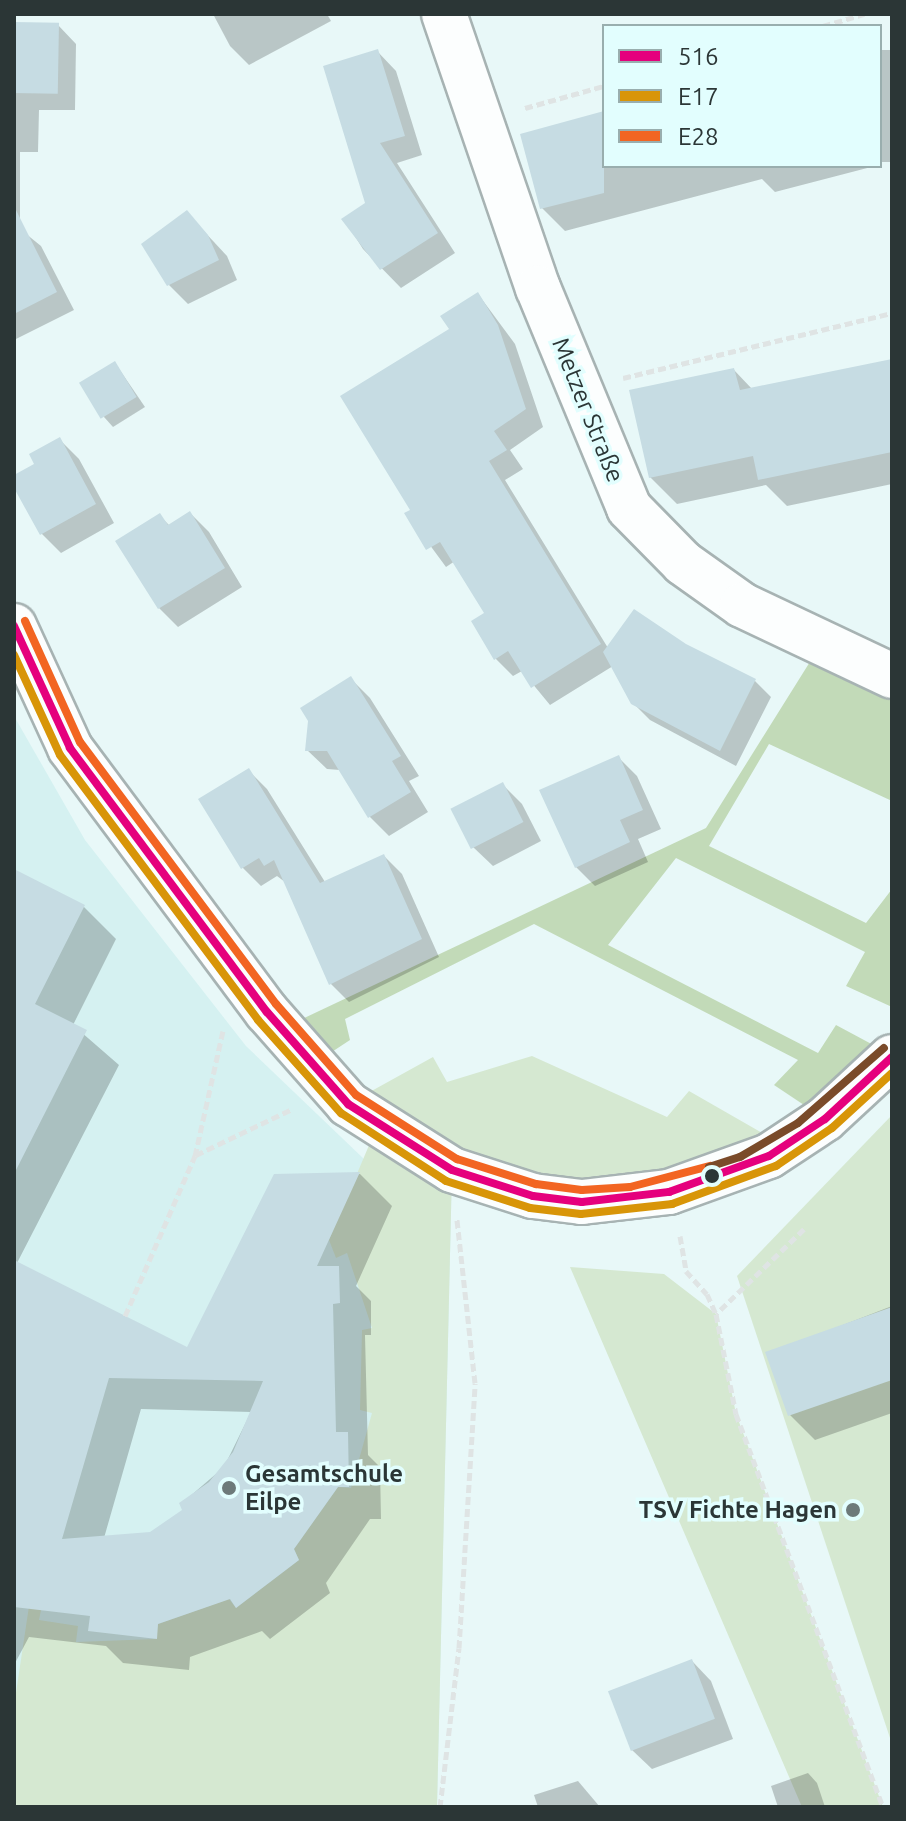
<!DOCTYPE html>
<meta charset="utf-8">
<style>
body{margin:0}
#map{position:relative;width:906px;height:1821px;overflow:hidden;background:#e8f8f8;font-family:Ubuntu,sans-serif}
div>[style]{position:absolute}
[style*='--x']{left:calc(var(--x)*1px);top:calc(var(--y)*1px);width:calc(var(--w)*1px);rotate:calc(var(--a)*1deg)}
.built>*{inset:0;background:#d5f1f1}
.green>*{inset:0;background:#d5e8d1}
.forest>*{inset:0;background:#c2dab8}
.shadow>*{inset:0;background:#0003;transform-origin:0 0}
.building>*{inset:0;background:#c6dce3;transform-origin:0 0}
.path>*{height:5px;margin-top:-2.5px;transform-origin:0;background:repeating-linear-gradient(90deg,#dfe4e4 0 8px,transparent 0 12px)}
.roads{filter:drop-shadow(2px 0 #a7b3b3) drop-shadow(-2px 0 #a7b3b3) drop-shadow(0 2px #a7b3b3) drop-shadow(0 -2px #a7b3b3)}
.minor>*{height:44px;margin:-22px;padding:0 22px;transform-origin:22px;border-radius:22px;background:#fcfefe}
.bus-1>*{height:8px;margin:-4px;padding:0 4px;transform-origin:4px;border-radius:4px;background:#e5007d}
.bus-2>*{height:8px;margin:-4px;padding:0 4px;transform-origin:4px;border-radius:4px;background:#d89508}
.bus-3>*{height:8px;margin:-4px;padding:0 4px;transform-origin:4px;border-radius:4px;background:#f26522}
.bus-4>*{height:8px;margin:-4px;padding:0 4px;transform-origin:4px;border-radius:4px;background:#7a4b2a}
.dots>*{width:22px;height:22px;translate:-50% -50%;box-sizing:border-box;border:4px solid #e2fefe;border-radius:50%}
span{translate:-50% -50%;white-space:nowrap;text-align:center;line-height:1.15;-webkit-text-stroke:7px #e2fefe;paint-order:stroke}
.street-label{font-size:24px;color:#2b3636}
.poi-label{font-size:24px;color:#2b3636;font-weight:700}
.left{translate:0 -50%;text-align:left}
.right{translate:-100% -50%;text-align:right}
.frame{position:absolute;inset:0;border:16px solid #2b3636;pointer-events:none}
.legend{position:absolute;left:602px;top:24px;width:280px;height:144px;box-sizing:border-box;background:#e2fefe;border:2px solid #99aeae;margin:0;padding:10px 14px;list-style:none;font-size:24px;color:#2b3636}
.legend li{display:flex;align-items:center;gap:16px;height:40px}
.legend b{width:40px;border:2px solid #99aeae}
</style>
<div id="map">
<div class="built">
<div style="clip-path:polygon(14px 716px,85px 840px,246px 1046px,364px 1159px,452px 1170px,437px 1807px,14px 1807px)"></div>
</div>
<div class="green">
<div style="clip-path:polygon(532px 1056px,667px 1117px,689px 1091px,785px 1146px,669px 1192px,452px 1170px,437px 1807px,14px 1807px,14px 1706px,35px 1566px,49px 1572px,39px 1620px,78px 1626px,76px 1642px,155px 1639px,158px 1624px,229px 1599px,236px 1608px,299px 1560px,294px 1549px,338px 1487px,351px 1488px,372px 1413px,360px 1410px,362px 1330px,372px 1328px,347px 1253px,336px 1258px,329px 1240px,378px 1124px,348px 1104px,433px 1057px,447px 1082px)"></div>
<div style="clip-path:polygon(892px 1115px,892px 1744px,737px 1276px)"></div>
<div style="clip-path:polygon(570px 1267px,664px 1274px,716px 1314px,736px 1414px,883px 1807px,802px 1807px)"></div>
</div>
<div class="forest">
<div style="clip-path:polygon(823px 641px,892px 676px,892px 801px,769px 744px,709px 846px,866px 923px,892px 889px,892px 1007px,846px 986px,865px 952px,676px 858px,608px 945px,818px 1053px,836px 1025px,892px 1055px,825px 1119px,774px 1085px,798px 1060px,534px 924px,345px 1019px,350px 1040px,312px 1065px,281px 1029px,706px 828px)"></div>
</div>
<div class="shadow">
<div style="clip-path:polygon(213px 14px,327px 14px,331px 21px,249px 65px,230px 46px)"></div>
<div style="clip-path:polygon(14px 24px,58px 25px,76px 44px,75px 110px,39px 110px,38px 152px,20px 152px,20px 229px,41px 246px,74px 310px,14px 340px)"></div>
<div style="left:892px;top:50px;width:112px;height:12px;rotate:90deg"></div>
<div style="clip-path:polygon(377px 51px,396px 71px,422px 155px,397px 163px,455px 253px,401px 288px,363px 249px,344px 219px,368px 204px)"></div>
<div style="clip-path:polygon(604px 114px,604px 166px,875px 166px,775px 192px,762px 179px,565px 231px,542px 208px)"></div>
<div style="clip-path:polygon(187px 213px,227px 256px,237px 280px,188px 304px,169px 285px)"></div>
<div style="clip-path:polygon(478px 294px,515px 344px,543px 427px,510px 450px,523px 469px,505px 480px,608px 648px,685px 645px,755px 681px,771px 697px,736px 766px,650px 720px,633px 703px,613px 666px,550px 705px,522px 671px,513px 676px,496px 659px,487px 614px,455px 561px,446px 567px,407px 514px,413px 510px,452px 330px)"></div>
<div style="clip-path:polygon(892px 360px,892px 484px,787px 506px,766px 485px,677px 504px,650px 477px,734px 370px,753px 390px)"></div>
<div style="clip-path:polygon(115px 363px,145px 407px,113px 427px,104px 417px)"></div>
<div style="clip-path:polygon(60px 440px,79px 459px,114px 523px,61px 553px,42px 534px,14px 484px,14px 477px,37px 465px)"></div>
<div style="clip-path:polygon(190px 513px,209px 532px,242px 587px,178px 627px,159px 608px,160px 516px,170px 526px)"></div>
<div style="clip-path:polygon(351px 679px,370px 698px,419px 776px,409px 781px,428px 812px,389px 836px,370px 817px,340px 770px,327px 769px,307px 750px)"></div>
<div style="clip-path:polygon(618px 757px,637px 776px,661px 829px,638px 839px,648px 862px,595px 886px,576px 867px)"></div>
<div style="clip-path:polygon(249px 771px,267px 789px,325px 882px,384px 856px,402px 874px,439px 957px,349px 1002px,331px 984px,285px 882px,277px 876px,261px 886px,243px 868px,201px 800px)"></div>
<div style="clip-path:polygon(503px 785px,522px 804px,541px 841px,493px 866px,473px 847px)"></div>
<div style="clip-path:polygon(evenodd,14px 871px,84px 907px,116px 939px,73px 1025px,119px 1065px,17px 1263px,187px 1350px,275px 1176px,360px 1174px,392px 1206px,356px 1286px,371px 1301px,371px 1335px,365px 1335px,368px 1455px,380px 1467px,381px 1519px,370px 1519px,326px 1583px,330px 1593px,270px 1639px,262px 1631px,190px 1657px,189px 1670px,123px 1663px,106px 1646px,29px 1637px,14px 1665px,14px 871px,141px 1409px,251px 1412px,224px 1467px,181px 1504px,185px 1510px,150px 1534px,104px 1538px,141px 1409px)"></div>
<div style="clip-path:polygon(892px 1306px,892px 1413px,815px 1440px,790px 1415px,768px 1354px)"></div>
<div style="clip-path:polygon(692px 1661px,711px 1681px,733px 1739px,652px 1769px,632px 1750px)"></div>
<div style="clip-path:polygon(808px 1773px,817px 1783px,825px 1807px,778px 1807px,771px 1786px)"></div>
<div style="clip-path:polygon(578px 1781px,600px 1807px,538px 1807px,534px 1795px)"></div>
</div>
<div class="building">
<div style="left:14px;top:22px;width:45px;height:71px;rotate:1deg"></div>
<div style="clip-path:polygon(378px 49px,405px 136px,380px 143px,438px 233px,380px 270px,341px 219px,365px 203px,323px 66px)"></div>
<div style="clip-path:polygon(604px 111px,604px 193px,540px 209px,520px 134px)"></div>
<div style="clip-path:polygon(14px 206px,57px 292px,14px 314px)"></div>
<div style="clip-path:polygon(187px 210px,208px 235px,219px 260px,167px 286px,141px 244px)"></div>
<div style="clip-path:polygon(478px 292px,498px 325px,526px 409px,494px 431px,507px 450px,489px 461px,601px 644px,531px 688px,508px 651px,494px 660px,471px 621px,484px 613px,440px 542px,426px 550px,404px 513px,410px 510px,340px 396px,449px 329px,440px 316px)"></div>
<div style="clip-path:polygon(892px 359px,892px 452px,758px 480px,753px 456px,649px 478px,629px 390px,734px 368px,740px 390px)"></div>
<div style="left:115px;top:361px;width:42px;height:42px;rotate:59deg"></div>
<div style="clip-path:polygon(60px 437px,96px 504px,40px 535px,14px 488px,14px 475px,34px 464px,29px 454px)"></div>
<div style="clip-path:polygon(190px 511px,225px 568px,158px 609px,115px 541px,160px 513px,168px 525px)"></div>
<div style="clip-path:polygon(634px 609px,686px 644px,756px 679px,720px 751px,631px 704px,603px 652px)"></div>
<div style="clip-path:polygon(351px 676px,401px 756px,392px 761px,411px 792px,368px 818px,327px 751px,305px 751px,308px 721px,300px 708px)"></div>
<div style="clip-path:polygon(619px 755px,643px 810px,620px 820px,630px 842px,575px 868px,539px 790px)"></div>
<div style="clip-path:polygon(249px 768px,320px 883px,384px 854px,422px 939px,329px 985px,274px 860px,264px 866px,259px 858px,241px 869px,198px 799px)"></div>
<div style="left:503px;top:782px;width:45px;height:59px;rotate:63deg"></div>
<div style="clip-path:polygon(14px 869px,85px 905px,35px 1004px,87px 1030px,14px 1174px)"></div>
<div style="clip-path:polygon(evenodd,360px 1172px,317px 1266px,339px 1266px,340px 1303px,333px 1304px,336px 1432px,348px 1432px,349px 1487px,338px 1487px,294px 1549px,299px 1560px,236px 1608px,230px 1599px,158px 1624px,157px 1639px,88px 1631px,90px 1616px,14px 1607px,14px 1260px,187px 1347px,274px 1174px,360px 1172px,109px 1378px,263px 1381px,233px 1452px,209px 1482px,179px 1503px,182px 1510px,150px 1532px,62px 1539px,109px 1378px)"></div>
<div style="clip-path:polygon(892px 1307px,892px 1380px,788px 1416px,765px 1352px)"></div>
<div style="left:692px;top:1659px;width:64px;height:90px;rotate:69deg"></div>
</div>
<div class="path">
<div style="--x:823;--y:26;--w:43;--a:-16.3"></div>
<div style="--x:525;--y:108;--w:82;--a:-15.6"></div>
<div style="--x:623;--y:378;--w:277;--a:-13.6"></div>
<div style="--x:196;--y:1155;--w:106;--a:-25.6"></div>
<div style="--x:804;--y:1229;--w:122;--a:136"></div>
<div style="--x:716;--y:1314;--w:102;--a:78.7"></div>
<div style="--x:736;--y:1414;--w:420;--a:69.5"></div>
<div style="--x:680;--y:1236;--w:36;--a:80"></div>
<div style="--x:686;--y:1271;--w:31;--a:48"></div>
<div style="--x:707;--y:1294;--w:22;--a:66"></div>
<div style="--x:125;--y:1316;--w:175;--a:-66.4"></div>
<div style="--x:195;--y:1156;--w:128;--a:-77.4"></div>
<div style="--x:440;--y:1807;--w:160;--a:-83.2"></div>
<div style="--x:459;--y:1648;--w:265;--a:-86.5"></div>
<div style="--x:475;--y:1383;--w:165;--a:-96.3"></div>
</div>
<div class="roads">
<div class="minor">
<div style="--x:444;--y:14;--w:290;--a:71.1"></div>
<div style="--x:538;--y:288;--w:238;--a:67.5"></div>
<div style="--x:629;--y:508;--w:77;--a:45.5"></div>
<div style="--x:683;--y:563;--w:72;--a:35.4"></div>
<div style="--x:742;--y:605;--w:166;--a:25.3"></div>
<div style="--x:14;--y:626;--w:134;--a:65.3"></div>
<div style="--x:70;--y:748;--w:329;--a:53.3"></div>
<div style="--x:267;--y:1012;--w:123;--a:48.6"></div>
<div style="--x:348;--y:1104;--w:123;--a:32.4"></div>
<div style="--x:452;--y:1170;--w:85;--a:17.8"></div>
<div style="--x:533;--y:1196;--w:49;--a:7"></div>
<div style="--x:582;--y:1202;--w:88;--a:-6.6"></div>
<div style="--x:669;--y:1192;--w:106;--a:-19.8"></div>
<div style="--x:769;--y:1156;--w:67;--a:-33.5"></div>
<div style="--x:825;--y:1119;--w:91;--a:-42.8"></div>
</div>
</div>
<div class="bus-1">
<div style="--x:14;--y:626;--w:134;--a:65.3"></div>
<div style="--x:70;--y:748;--w:329;--a:53.3"></div>
<div style="--x:267;--y:1012;--w:123;--a:48.6"></div>
<div style="--x:348;--y:1104;--w:123;--a:32.4"></div>
<div style="--x:452;--y:1170;--w:85;--a:17.8"></div>
<div style="--x:533;--y:1196;--w:49;--a:7"></div>
<div style="--x:582;--y:1202;--w:88;--a:-6.6"></div>
<div style="--x:669;--y:1192;--w:106;--a:-19.8"></div>
<div style="--x:769;--y:1156;--w:67;--a:-33.5"></div>
<div style="--x:825;--y:1119;--w:91;--a:-42.8"></div>
</div>
<div class="bus-2">
<div style="--x:14;--y:655;--w:110;--a:65.3"></div>
<div style="--x:60;--y:755;--w:331;--a:53.2"></div>
<div style="--x:258;--y:1020;--w:125;--a:48.3"></div>
<div style="--x:341;--y:1113;--w:125;--a:32.9"></div>
<div style="--x:446;--y:1181;--w:88;--a:17.8"></div>
<div style="--x:530;--y:1208;--w:51;--a:6.7"></div>
<div style="--x:581;--y:1214;--w:92;--a:-6.3"></div>
<div style="--x:672;--y:1204;--w:111;--a:-20.1"></div>
<div style="--x:776;--y:1166;--w:68;--a:-34.2"></div>
<div style="--x:832;--y:1128;--w:81;--a:-42.5"></div>
</div>
<div class="bus-3">
<div style="--x:25;--y:621;--w:133;--a:65.6"></div>
<div style="--x:80;--y:742;--w:327;--a:53.2"></div>
<div style="--x:276;--y:1004;--w:121;--a:48.7"></div>
<div style="--x:356;--y:1095;--w:120;--a:32.4"></div>
<div style="--x:457;--y:1159;--w:83;--a:17.6"></div>
<div style="--x:536;--y:1184;--w:46;--a:7.4"></div>
<div style="--x:582;--y:1190;--w:48;--a:-3.6"></div>
<div style="--x:630;--y:1187;--w:83;--a:-14.7"></div>
</div>
<div class="bus-4">
<div style="--x:709;--y:1167;--w:33;--a:-18"></div>
<div style="--x:740;--y:1157;--w:67;--a:-30.4"></div>
<div style="--x:798;--y:1123;--w:114;--a:-41.1"></div>
</div>
<div class="dots">
<div style="left:712px;top:1176px;background:#2b3636"></div>
<div style="left:229px;top:1488px;background:#6d7a7a"></div>
<div style="left:853px;top:1510px;background:#6d7a7a"></div>
</div>
<div class="street-label">
<span style="left:588px;top:410px;rotate:68deg">Metzer Straße</span>
</div>
<div class="poi-label">
<span class="left" style="left:245px;top:1488px">Gesamtschule<br>Eilpe</span>
<span class="right" style="left:837px;top:1510px">TSV Fichte Hagen</span>
</div>
<div class="frame"></div>
<ul class="legend">
<li><b style="height:10px;background:#e5007d"></b>516</li>
<li><b style="height:10px;background:#d89508"></b>E17</li>
<li><b style="height:10px;background:#f26522"></b>E28</li>
</ul>
</div>
